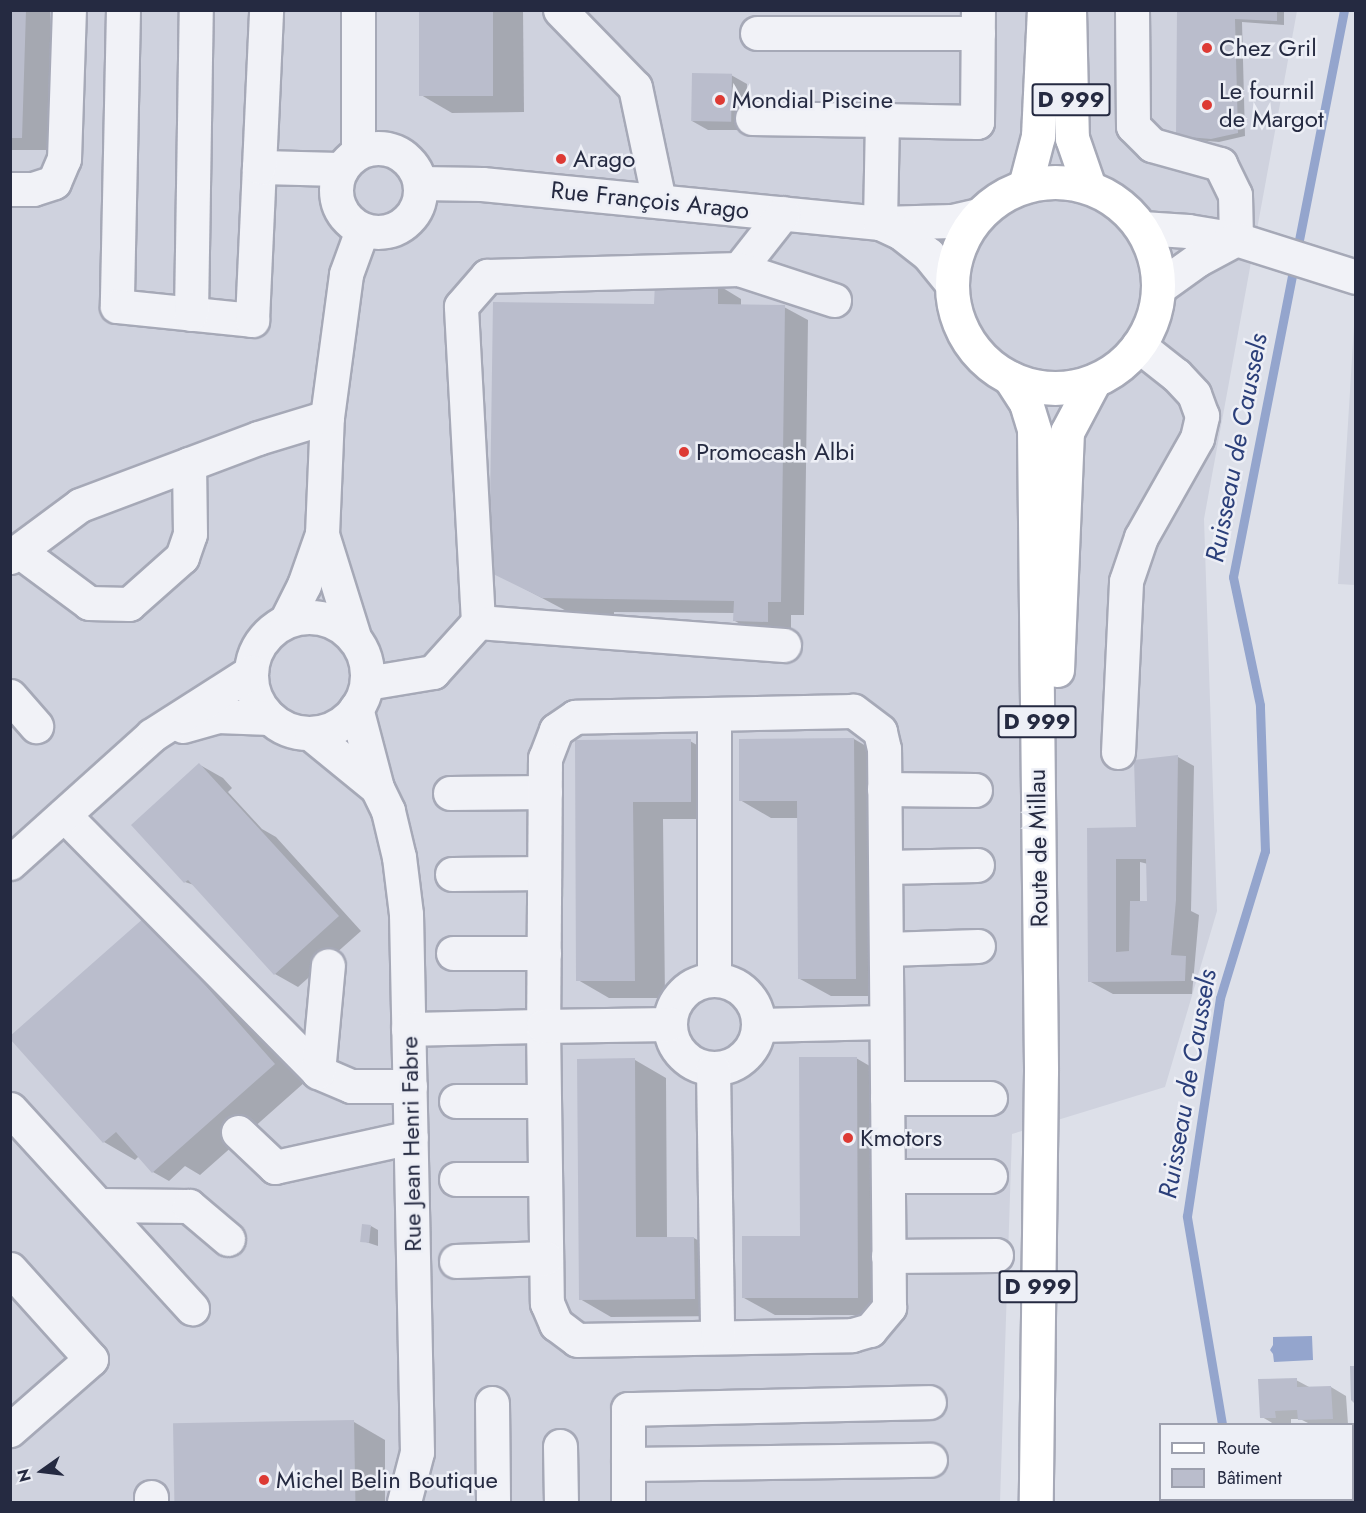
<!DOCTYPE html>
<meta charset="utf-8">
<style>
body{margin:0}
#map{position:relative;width:1366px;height:1513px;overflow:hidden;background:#dde0e9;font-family:Jost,sans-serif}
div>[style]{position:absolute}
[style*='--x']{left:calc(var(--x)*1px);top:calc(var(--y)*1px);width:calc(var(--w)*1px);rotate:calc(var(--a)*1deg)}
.built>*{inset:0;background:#cfd2de}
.water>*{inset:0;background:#94a5cd}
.shadow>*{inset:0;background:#0003;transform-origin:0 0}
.stream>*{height:9px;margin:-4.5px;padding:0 4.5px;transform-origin:4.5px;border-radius:4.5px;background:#94a5cd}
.building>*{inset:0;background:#babdcc;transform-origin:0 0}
.roads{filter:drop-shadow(2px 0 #a6a9b7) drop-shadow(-2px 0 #a6a9b7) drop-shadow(0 2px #a6a9b7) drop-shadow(0 -2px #a6a9b7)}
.minor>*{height:33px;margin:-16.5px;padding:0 16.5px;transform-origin:16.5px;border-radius:16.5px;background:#f1f2f7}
.minor>.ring{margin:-16.5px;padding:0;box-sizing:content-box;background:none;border:33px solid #f1f2f7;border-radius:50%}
.major>*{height:33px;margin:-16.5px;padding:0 16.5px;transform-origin:16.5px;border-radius:16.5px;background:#fff}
.major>.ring{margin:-16.5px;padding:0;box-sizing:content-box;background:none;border:33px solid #fff;border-radius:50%}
.dots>*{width:16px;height:16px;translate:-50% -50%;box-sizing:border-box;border:3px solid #edeff6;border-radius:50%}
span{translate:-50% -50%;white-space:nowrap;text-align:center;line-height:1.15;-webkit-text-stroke:5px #edeff6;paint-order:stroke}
.shield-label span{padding:2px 4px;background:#edeff6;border:2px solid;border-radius:4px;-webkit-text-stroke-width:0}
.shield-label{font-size:22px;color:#252a41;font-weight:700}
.poi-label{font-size:24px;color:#252a41}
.left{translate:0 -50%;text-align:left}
.street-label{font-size:24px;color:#252a41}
.water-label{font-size:26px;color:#2b3f7a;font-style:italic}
.frame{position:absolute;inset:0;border:12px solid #252a41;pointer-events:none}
.legend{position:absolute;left:1159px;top:1423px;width:195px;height:78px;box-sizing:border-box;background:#edeff6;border:2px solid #9da0ae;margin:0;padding:8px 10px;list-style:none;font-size:18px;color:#252a41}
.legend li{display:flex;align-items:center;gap:12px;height:30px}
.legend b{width:30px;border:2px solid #9da0ae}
.north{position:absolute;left:12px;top:1441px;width:60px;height:60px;-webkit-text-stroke:4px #edeff6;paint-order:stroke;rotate:256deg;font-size:16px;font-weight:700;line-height:24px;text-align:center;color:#252a41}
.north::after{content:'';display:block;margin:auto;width:21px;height:27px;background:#252a41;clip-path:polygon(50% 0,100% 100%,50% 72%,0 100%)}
</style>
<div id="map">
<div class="built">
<div style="clip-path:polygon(10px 11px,1297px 11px,1204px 519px,1217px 911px,1165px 1087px,1012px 1134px,1000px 1502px,11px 1502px)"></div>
<div style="clip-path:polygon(1355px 310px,1356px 310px,1355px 585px,1338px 584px)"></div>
</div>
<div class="water">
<div style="clip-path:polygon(1312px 1336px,1313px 1360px,1274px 1362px,1273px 1354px,1270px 1350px,1273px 1345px,1273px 1337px)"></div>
</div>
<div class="shadow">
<div style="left:10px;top:10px;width:40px;height:140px"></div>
<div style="clip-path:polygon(421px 10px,523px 10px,524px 112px,452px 113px,421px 95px)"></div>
<div style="clip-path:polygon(1178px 10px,1284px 10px,1284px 25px,1242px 22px,1245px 136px,1219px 142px,1185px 139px,1177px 135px)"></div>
<div style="clip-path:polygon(731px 75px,747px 84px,746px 130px,708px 130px,692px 121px)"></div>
<div style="clip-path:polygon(718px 285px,741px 299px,741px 306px,784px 307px,808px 320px,804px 615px,791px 615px,791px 635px,758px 634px,735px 621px,735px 613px,614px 612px,614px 616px,574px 615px,491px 571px,656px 305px)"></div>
<div style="clip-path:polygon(854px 739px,885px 757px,887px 996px,831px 996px,800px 979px,798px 818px,771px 818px,740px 800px)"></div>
<div style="clip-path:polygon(577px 741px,690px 741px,721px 759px,721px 819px,663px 819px,665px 998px,609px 998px,578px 980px)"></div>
<div style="clip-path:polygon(evenodd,1178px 757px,1194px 766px,1191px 911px,1199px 915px,1192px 994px,1113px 994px,1089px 981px,1088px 830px,1137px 829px,1178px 757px,1140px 862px,1148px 864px,1149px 902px,1140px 903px,1140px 862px)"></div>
<div style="clip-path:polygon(200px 765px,223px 778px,232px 788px,228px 792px,262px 829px,276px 837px,361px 931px,298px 987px,275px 974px,194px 885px,185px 882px)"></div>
<div style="clip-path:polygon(145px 919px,305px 1082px,200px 1175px,185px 1166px,169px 1181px,153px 1172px,139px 1156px,135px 1160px,104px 1142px,11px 1038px)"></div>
<div style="clip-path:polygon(856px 1058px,887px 1076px,888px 1315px,775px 1315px,744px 1298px,801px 1238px)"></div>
<div style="clip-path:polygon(635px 1060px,666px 1078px,667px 1238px,694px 1238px,725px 1256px,725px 1316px,611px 1317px,580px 1299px)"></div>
<div style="clip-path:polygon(371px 1226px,378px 1230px,378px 1246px,363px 1241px)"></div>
<div style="clip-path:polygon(1296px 1380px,1311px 1388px,1331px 1387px,1346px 1396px,1348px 1424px,1310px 1424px,1300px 1419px,1291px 1419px,1291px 1424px,1274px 1424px,1262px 1417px)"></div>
<div style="clip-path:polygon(354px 1422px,385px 1440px,385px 1502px,176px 1502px,175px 1425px)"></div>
<div style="left:1269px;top:1500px;width:77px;height:5px"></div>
</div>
<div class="stream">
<div style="--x:1222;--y:1424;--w:211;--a:-99.6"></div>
<div style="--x:1187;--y:1216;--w:220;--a:-81.4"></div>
<div style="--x:1220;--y:998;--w:154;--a:-73"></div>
<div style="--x:1265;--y:851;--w:146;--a:-92"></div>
<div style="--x:1260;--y:705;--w:131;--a:-101.9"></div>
<div style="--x:1233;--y:577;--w:578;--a:-78.92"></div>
<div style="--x:1225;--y:1502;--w:2;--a:-90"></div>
</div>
<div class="building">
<div style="clip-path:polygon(10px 10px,26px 10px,22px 138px,10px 138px)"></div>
<div style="left:419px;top:10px;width:74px;height:86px"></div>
<div style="clip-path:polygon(1177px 10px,1277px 10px,1277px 21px,1235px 19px,1238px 133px,1211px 139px,1176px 136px)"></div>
<div style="left:692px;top:73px;width:40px;height:48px;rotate:1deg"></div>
<div style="clip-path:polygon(655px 283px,718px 284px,718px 304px,785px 305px,781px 602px,768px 602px,768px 622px,733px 621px,734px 601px,542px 598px,489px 572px,493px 302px,654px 304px)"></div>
<div style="clip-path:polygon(854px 738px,856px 979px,798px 979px,797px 801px,739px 801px,739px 739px)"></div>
<div style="clip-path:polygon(691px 739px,691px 802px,633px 802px,635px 981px,576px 981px,575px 740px)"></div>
<div style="clip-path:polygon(evenodd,1178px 755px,1176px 900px,1171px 955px,1186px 956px,1185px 981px,1088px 982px,1087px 828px,1136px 827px,1134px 760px,1178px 755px,1116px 859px,1146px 859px,1147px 901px,1130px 901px,1129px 951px,1116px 952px,1116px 859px)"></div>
<div style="clip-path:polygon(199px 763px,339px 916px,274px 975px,188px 880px,184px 883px,131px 825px)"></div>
<div style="clip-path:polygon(145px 917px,275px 1064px,152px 1173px,116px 1132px,103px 1143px,10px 1039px,10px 1036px)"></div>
<div style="clip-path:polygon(799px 1057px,857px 1057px,858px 1298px,742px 1298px,742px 1236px,800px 1236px)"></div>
<div style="clip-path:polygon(635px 1058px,636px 1237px,694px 1237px,695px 1299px,579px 1300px,577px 1059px)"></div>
<div style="left:362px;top:1224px;width:9px;height:18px;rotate:6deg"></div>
<div style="clip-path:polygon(1350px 1366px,1356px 1366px,1356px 1405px,1351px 1400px)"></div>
<div style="clip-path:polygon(1297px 1378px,1297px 1387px,1331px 1386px,1333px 1419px,1298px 1420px,1297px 1410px,1275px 1411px,1276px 1418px,1260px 1418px,1258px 1379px)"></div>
<div style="left:354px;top:1420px;width:82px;height:181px;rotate:89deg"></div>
<div style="left:1307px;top:1500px;width:32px;height:2px"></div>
</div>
<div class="roads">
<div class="minor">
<div style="--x:123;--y:10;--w:296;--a:91.2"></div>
<div style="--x:117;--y:306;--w:136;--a:5.9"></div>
<div style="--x:252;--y:320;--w:153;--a:-87.4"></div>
<div style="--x:259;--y:167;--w:82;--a:1.4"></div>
<div style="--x:358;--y:10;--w:142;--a:90"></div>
<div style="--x:560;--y:10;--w:107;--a:45.8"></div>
<div style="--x:635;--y:87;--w:116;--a:78.1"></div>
<div style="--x:1132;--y:10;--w:116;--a:89.5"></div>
<div style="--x:1133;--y:126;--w:27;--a:45"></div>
<div style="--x:1152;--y:145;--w:71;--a:15.6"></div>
<div style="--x:1220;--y:164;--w:34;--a:64"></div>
<div style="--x:1235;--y:195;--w:44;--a:88.7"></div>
<div style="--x:757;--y:33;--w:221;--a:0"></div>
<div style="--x:752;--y:118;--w:130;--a:0.9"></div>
<div class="ring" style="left:336px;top:148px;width:51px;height:51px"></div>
<div style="--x:259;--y:167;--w:157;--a:-87.4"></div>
<div style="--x:420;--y:183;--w:62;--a:0.9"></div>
<div style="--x:482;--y:184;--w:400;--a:5.6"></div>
<div style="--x:880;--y:223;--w:72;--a:-1.6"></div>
<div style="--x:952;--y:221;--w:28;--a:-13"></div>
<div style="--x:10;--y:189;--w:23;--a:0"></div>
<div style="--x:33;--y:189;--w:22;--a:-18"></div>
<div style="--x:54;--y:182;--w:25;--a:-67"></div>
<div style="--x:64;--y:159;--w:149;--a:-88.1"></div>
<div style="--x:880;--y:223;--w:103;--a:-88.9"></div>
<div style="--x:882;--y:120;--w:95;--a:1.2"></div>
<div style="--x:977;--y:122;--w:112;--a:-89.5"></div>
<div style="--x:880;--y:223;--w:23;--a:25"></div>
<div style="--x:901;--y:233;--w:34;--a:38"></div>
<div style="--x:928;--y:254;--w:38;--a:51"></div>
<div style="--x:1142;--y:228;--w:46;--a:3.7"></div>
<div style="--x:1188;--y:231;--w:49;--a:9.5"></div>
<div style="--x:1236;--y:239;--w:126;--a:17.6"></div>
<div style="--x:739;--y:269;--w:71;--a:-51.8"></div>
<div style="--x:1158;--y:288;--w:48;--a:-35.7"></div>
<div style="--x:1197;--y:260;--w:44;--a:-28.3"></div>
<div style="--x:191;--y:314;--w:304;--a:-89.1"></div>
<div style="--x:19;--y:551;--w:87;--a:36.6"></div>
<div style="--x:89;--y:603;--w:40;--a:1.4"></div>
<div style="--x:129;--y:604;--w:71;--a:-41.6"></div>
<div style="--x:182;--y:557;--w:24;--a:-71"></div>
<div style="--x:190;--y:534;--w:70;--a:-90.8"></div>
<div style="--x:10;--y:557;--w:87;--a:-36.6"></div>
<div style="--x:80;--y:505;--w:190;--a:-20.6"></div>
<div style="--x:258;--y:438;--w:72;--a:-16.9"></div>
<div class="ring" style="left:251px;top:617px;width:83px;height:83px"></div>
<div style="--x:286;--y:621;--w:40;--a:-63.4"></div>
<div style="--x:304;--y:585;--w:54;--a:-70.6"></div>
<div style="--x:354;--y:637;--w:108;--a:-107.3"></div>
<div style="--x:322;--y:534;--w:117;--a:-87.6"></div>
<div style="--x:327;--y:417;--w:144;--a:-82.4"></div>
<div style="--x:346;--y:274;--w:47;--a:-70"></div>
<div style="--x:784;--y:645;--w:307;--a:-175.7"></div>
<div style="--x:478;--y:622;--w:316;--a:-93.1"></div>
<div style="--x:461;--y:306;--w:40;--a:-49"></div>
<div style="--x:487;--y:276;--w:252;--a:-1.6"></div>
<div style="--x:739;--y:269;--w:100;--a:18.1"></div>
<div style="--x:367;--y:683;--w:67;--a:-9.5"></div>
<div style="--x:433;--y:672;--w:67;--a:-48"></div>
<div style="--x:10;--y:696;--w:40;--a:49"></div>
<div style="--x:356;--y:708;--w:83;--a:75.3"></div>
<div style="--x:377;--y:788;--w:25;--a:64"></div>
<div style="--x:388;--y:811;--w:47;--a:76.6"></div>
<div style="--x:399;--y:857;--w:57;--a:83"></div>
<div style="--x:406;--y:914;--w:538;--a:88.83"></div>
<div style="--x:417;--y:1452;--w:52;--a:104.6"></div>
<div style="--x:714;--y:714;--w:265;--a:90"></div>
<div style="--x:183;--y:726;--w:35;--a:-16"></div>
<div style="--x:217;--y:716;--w:53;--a:2.2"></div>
<div style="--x:311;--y:734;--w:85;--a:39.3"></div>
<div style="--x:1118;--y:752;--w:171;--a:-87.3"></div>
<div style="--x:1126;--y:581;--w:46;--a:-71.2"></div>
<div style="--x:1141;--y:537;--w:114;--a:-60.5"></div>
<div style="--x:1197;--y:438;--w:23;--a:-77"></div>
<div style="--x:1202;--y:416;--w:23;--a:-110"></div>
<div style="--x:1194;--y:394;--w:26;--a:-133"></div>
<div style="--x:1176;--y:375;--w:48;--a:-141.7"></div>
<div style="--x:884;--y:789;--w:91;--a:0.6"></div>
<div style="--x:450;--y:793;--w:95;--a:-0.6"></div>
<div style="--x:64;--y:815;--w:361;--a:45.3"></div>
<div style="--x:318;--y:1072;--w:36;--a:23"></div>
<div style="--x:351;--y:1086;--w:59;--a:0"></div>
<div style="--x:10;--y:863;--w:191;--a:-42"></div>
<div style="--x:152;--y:735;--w:117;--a:-32.5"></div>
<div style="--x:886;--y:867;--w:91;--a:-1.3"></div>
<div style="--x:452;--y:874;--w:92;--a:-0.6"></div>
<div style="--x:886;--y:949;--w:92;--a:-1.9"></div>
<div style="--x:453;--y:953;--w:91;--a:0"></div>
<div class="ring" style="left:670px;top:980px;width:55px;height:55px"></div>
<div style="--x:759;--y:1025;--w:127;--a:-1.4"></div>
<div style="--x:408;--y:1029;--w:135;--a:-1.3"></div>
<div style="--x:543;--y:1026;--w:277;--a:89.2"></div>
<div style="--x:547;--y:1303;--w:23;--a:67"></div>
<div style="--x:556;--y:1324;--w:26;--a:37"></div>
<div style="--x:577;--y:1340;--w:275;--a:-1"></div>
<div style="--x:852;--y:1335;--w:19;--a:-16"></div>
<div style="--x:870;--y:1330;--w:30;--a:-50"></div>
<div style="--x:889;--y:1307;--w:558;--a:-90.51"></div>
<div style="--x:884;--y:749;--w:18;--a:-103"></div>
<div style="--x:880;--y:731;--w:34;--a:-143"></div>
<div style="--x:853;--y:711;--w:278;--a:178.8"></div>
<div style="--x:575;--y:717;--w:23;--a:146"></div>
<div style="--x:556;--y:730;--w:30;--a:111"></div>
<div style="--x:545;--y:758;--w:268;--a:90.4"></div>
<div style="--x:543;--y:1026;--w:126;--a:-0.9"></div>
<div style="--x:713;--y:1069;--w:268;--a:89.1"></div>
<div style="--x:318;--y:1072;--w:107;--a:-84.7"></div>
<div style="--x:887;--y:1098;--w:103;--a:0"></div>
<div style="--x:456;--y:1101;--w:88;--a:0"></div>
<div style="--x:10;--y:1109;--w:270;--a:47.6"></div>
<div style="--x:238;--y:1132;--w:51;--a:43.4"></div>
<div style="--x:275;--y:1167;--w:139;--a:-12.4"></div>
<div style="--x:888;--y:1176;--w:102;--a:0"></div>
<div style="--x:456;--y:1179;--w:89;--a:0"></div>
<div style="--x:98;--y:1205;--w:91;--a:0.6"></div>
<div style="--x:189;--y:1206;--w:51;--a:40.2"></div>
<div style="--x:888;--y:1256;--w:108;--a:-0.5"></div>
<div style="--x:456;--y:1261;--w:90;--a:-1.9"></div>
<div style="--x:10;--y:1269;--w:121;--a:48"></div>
<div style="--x:91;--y:1359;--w:108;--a:138.8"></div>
<div style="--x:492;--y:1403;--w:99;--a:89.4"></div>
<div style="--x:560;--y:1446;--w:56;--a:89"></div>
<div style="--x:628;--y:1464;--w:302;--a:-0.8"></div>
<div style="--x:151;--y:1502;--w:5;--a:-90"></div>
<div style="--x:628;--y:1502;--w:93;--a:-90"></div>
<div style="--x:628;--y:1409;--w:301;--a:-1.3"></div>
</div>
<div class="major">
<div style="--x:1069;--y:10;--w:128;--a:88.7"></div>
<div style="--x:1072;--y:138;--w:52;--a:70.9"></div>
<div class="ring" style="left:952px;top:182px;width:173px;height:173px"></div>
<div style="--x:1025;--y:186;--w:52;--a:-75.4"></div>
<div style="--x:1038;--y:136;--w:126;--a:-87.3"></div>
<div style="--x:1010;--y:378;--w:30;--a:57"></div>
<div style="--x:1026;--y:403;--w:28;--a:73"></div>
<div style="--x:1034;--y:430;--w:641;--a:89.37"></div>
<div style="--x:1041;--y:1071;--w:431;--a:90.7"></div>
<div style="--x:1057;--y:670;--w:238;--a:-87.6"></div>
<div style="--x:1067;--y:432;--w:58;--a:-62.1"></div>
</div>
</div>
<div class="dots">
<div style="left:1207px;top:48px;background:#dd3a34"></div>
<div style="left:720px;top:100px;background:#dd3a34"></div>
<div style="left:1207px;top:105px;background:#dd3a34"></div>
<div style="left:561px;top:159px;background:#dd3a34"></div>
<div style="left:684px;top:452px;background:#dd3a34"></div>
<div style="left:848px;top:1138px;background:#dd3a34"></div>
<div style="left:264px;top:1480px;background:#dd3a34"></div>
</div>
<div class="shield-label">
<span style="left:1071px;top:100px">D 999</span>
<span style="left:1037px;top:722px">D 999</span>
<span style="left:1038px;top:1287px">D 999</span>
</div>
<div class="poi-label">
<span class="left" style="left:1219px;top:48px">Chez Gril</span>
<span class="left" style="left:1219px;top:105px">Le fournil<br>de Margot</span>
<span class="left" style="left:732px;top:100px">Mondial Piscine</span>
<span class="left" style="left:573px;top:159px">Arago</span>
<span class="left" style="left:696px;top:452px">Promocash Albi</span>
<span class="left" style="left:860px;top:1138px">Kmotors</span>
<span class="left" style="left:276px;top:1480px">Michel Belin Boutique</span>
</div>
<div class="street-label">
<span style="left:650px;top:200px;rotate:6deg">Rue François Arago</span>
<span style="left:1038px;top:848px;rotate:-91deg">Route de Millau</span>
<span style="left:411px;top:1144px;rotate:-91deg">Rue Jean Henri Fabre</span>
</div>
<div class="water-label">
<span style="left:1237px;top:448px;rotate:-79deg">Ruisseau de Caussels</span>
<span style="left:1188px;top:1084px;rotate:-80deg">Ruisseau de Caussels</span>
</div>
<div class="frame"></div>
<ul class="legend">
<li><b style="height:8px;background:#fff"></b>Route</li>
<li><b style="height:16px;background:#babdcc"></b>Bâtiment</li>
</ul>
<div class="north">N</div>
</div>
